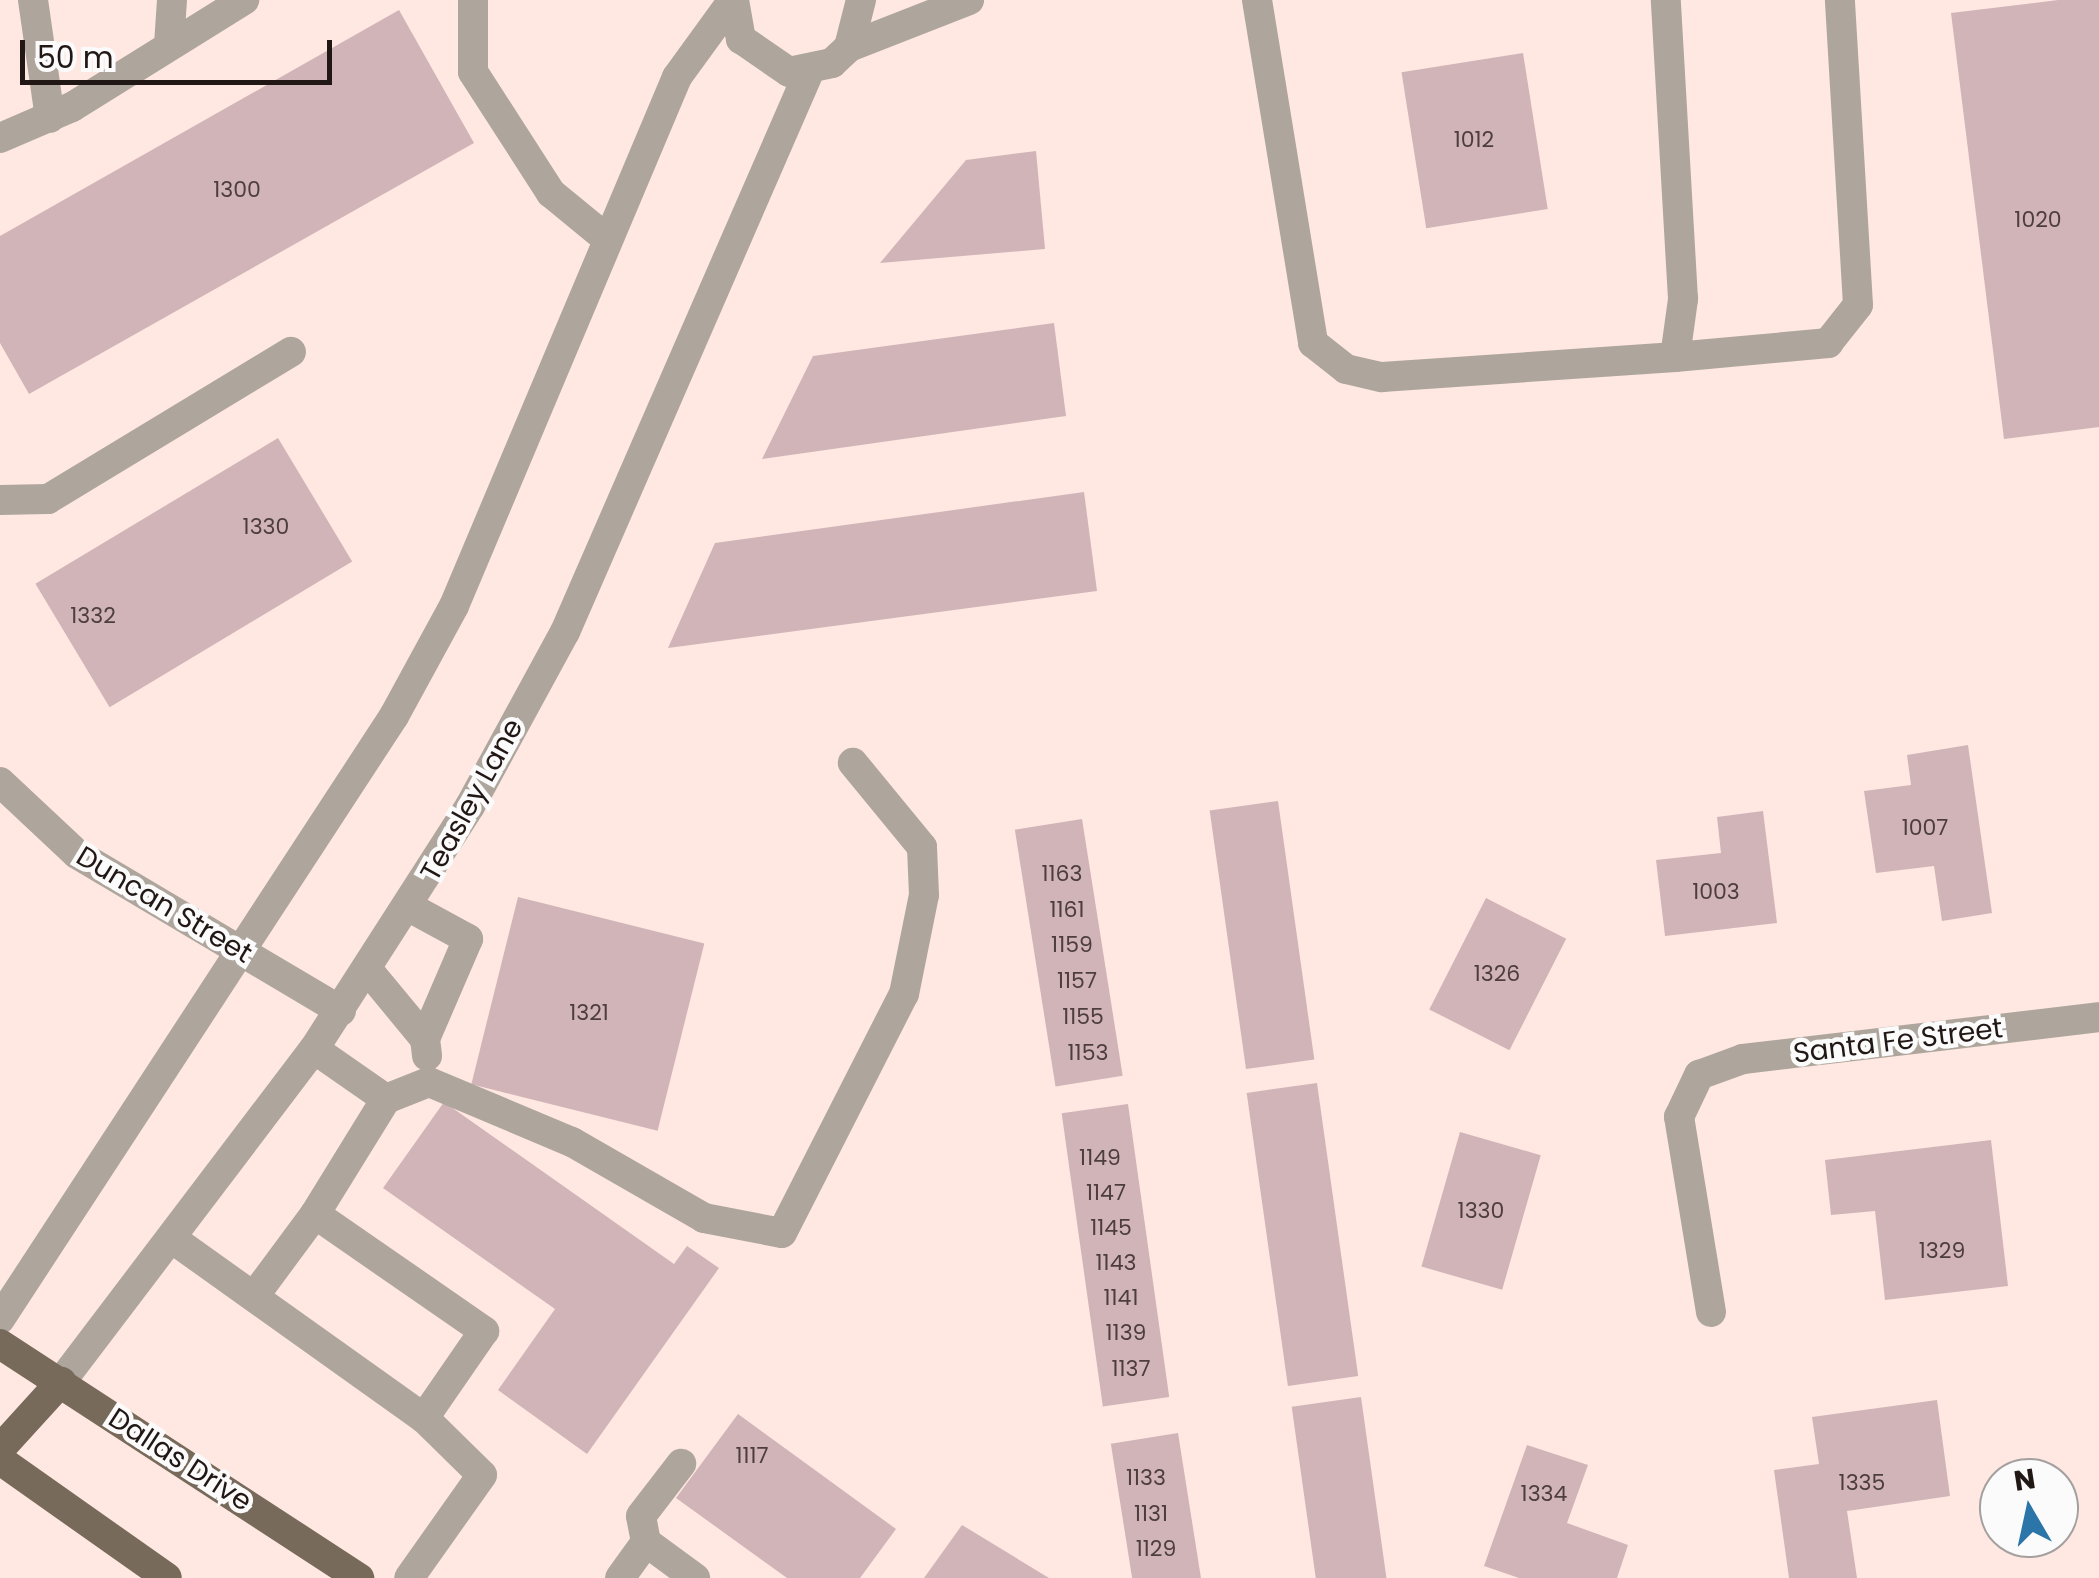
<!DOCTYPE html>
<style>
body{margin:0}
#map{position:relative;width:2099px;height:1578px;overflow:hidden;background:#ffe8e1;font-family:Poppins,sans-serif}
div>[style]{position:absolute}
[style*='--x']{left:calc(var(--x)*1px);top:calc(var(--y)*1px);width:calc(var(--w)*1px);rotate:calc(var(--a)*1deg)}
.building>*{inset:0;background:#d1b4b8;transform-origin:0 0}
.minor>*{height:30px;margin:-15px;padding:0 15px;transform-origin:15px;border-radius:15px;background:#aea69d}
.major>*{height:30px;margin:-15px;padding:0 15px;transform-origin:15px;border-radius:15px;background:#786a5b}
span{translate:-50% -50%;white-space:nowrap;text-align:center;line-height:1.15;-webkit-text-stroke:9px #fbfbfb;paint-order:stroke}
.number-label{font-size:22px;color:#4d3e3d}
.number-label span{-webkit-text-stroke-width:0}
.street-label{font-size:28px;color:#211714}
.north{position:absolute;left:1979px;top:1458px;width:100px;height:100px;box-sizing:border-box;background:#fbfbfb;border:2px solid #a4a09f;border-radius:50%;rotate:351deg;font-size:28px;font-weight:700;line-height:40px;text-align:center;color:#211714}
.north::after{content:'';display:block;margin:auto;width:35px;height:45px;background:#2b75a8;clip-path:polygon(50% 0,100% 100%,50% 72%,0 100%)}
.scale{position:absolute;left:20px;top:40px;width:312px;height:45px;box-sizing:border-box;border:5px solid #211714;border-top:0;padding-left:12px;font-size:30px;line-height:35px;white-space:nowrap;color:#211714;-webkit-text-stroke:8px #fbfbfb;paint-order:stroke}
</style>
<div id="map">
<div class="building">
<div style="clip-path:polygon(2058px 0,2099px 0,2099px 427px,2004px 439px,1951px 13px)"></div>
<div style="clip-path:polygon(399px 10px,474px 143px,29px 394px,0 343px,0 236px)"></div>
<div style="left:1523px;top:53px;width:158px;height:123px;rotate:81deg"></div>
<div style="clip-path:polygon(1036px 151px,1045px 249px,880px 263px,966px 160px)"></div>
<div style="clip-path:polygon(1054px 323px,1066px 416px,762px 459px,813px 356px)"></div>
<div style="left:278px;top:438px;width:144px;height:283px;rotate:59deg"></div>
<div style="clip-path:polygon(1084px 492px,1097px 591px,668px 648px,715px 543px)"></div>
<div style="clip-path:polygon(1968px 745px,1992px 913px,1942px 921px,1934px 866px,1876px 873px,1864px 791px,1911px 785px,1907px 755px)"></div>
<div style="left:1278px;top:801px;width:261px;height:69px;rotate:82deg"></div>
<div style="clip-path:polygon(1763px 811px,1777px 923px,1665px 936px,1656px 860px,1721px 853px,1717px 817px)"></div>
<div style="left:1082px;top:819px;width:260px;height:68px;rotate:81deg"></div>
<div style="left:518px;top:897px;width:192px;height:193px;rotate:14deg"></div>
<div style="left:1486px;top:898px;width:90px;height:125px;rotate:27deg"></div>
<div style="left:1317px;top:1083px;width:296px;height:71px;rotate:82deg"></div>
<div style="clip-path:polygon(444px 1102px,674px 1264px,687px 1246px,719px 1268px,587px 1454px,498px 1390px,555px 1309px,383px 1188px)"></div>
<div style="left:1128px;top:1104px;width:296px;height:67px;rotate:82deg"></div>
<div style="left:1460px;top:1132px;width:84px;height:140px;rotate:16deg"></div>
<div style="clip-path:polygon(1991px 1140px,2008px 1286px,1885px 1300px,1875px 1211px,1831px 1215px,1825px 1160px)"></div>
<div style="left:1361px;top:1397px;width:183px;height:70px;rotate:82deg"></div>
<div style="clip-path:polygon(1937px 1400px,1950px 1496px,1847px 1511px,1857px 1578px,1789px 1578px,1774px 1470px,1819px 1464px,1812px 1417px)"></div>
<div style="clip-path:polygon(738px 1414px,896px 1529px,860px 1578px,787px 1578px,676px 1498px)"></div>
<div style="left:1178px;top:1433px;width:147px;height:68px;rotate:81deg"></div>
<div style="clip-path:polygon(1527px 1445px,1588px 1465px,1567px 1523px,1628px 1545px,1617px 1578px,1519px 1578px,1484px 1566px)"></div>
<div style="clip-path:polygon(962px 1525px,1049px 1578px,924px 1578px)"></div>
</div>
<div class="minor">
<div style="--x:33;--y:0;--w:119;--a:81.8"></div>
<div style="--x:473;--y:0;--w:72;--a:90"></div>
<div style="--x:473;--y:72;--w:144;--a:57.2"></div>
<div style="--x:551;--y:193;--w:72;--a:39.4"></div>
<div style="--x:734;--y:0;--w:40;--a:80"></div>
<div style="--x:741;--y:39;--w:58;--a:34.5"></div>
<div style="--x:789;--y:72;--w:44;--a:-11.8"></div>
<div style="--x:832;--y:63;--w:23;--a:-43"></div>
<div style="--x:849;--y:47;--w:49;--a:-75.7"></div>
<div style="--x:1257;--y:0;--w:348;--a:80.7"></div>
<div style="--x:1313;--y:343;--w:42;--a:38.2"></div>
<div style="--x:1346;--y:369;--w:37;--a:13"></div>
<div style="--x:1382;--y:377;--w:294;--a:-3.9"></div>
<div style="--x:1675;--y:357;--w:59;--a:-82.1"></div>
<div style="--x:1683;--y:299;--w:299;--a:-93.3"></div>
<div style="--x:169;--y:45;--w:45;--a:-86.2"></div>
<div style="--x:849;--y:47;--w:129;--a:-21.4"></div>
<div style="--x:0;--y:138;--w:78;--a:-23.3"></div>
<div style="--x:72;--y:107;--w:203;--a:-31.9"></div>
<div style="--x:1675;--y:357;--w:154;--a:-5.2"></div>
<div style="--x:1828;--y:343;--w:48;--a:-51.7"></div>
<div style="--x:1858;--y:305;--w:306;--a:-93.4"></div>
<div style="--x:0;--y:500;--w:48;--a:-1.2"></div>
<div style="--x:48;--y:499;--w:284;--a:-31.2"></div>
<div style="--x:0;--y:782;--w:105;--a:43.1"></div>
<div style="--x:77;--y:854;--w:307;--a:30.7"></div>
<div style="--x:411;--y:908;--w:65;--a:28.5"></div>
<div style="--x:468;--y:939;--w:109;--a:113.3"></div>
<div style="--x:368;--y:970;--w:89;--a:50.4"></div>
<div style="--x:425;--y:1039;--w:17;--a:83"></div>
<div style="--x:314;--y:1049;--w:88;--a:34.8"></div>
<div style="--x:386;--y:1099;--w:135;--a:121.7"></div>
<div style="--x:315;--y:1214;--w:206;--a:34.7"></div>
<div style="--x:484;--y:1331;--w:106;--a:124.6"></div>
<div style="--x:424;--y:1418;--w:81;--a:44.5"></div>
<div style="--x:482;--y:1475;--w:126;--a:125.3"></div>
<div style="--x:386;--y:1099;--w:46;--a:-21.6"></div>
<div style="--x:429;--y:1082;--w:155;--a:22.8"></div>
<div style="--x:572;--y:1142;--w:152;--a:29.9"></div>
<div style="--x:704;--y:1218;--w:79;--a:10.9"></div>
<div style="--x:782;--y:1233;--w:268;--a:-63"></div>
<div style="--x:904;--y:994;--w:101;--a:-78.6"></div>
<div style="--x:924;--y:895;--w:48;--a:-92.4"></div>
<div style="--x:922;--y:847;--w:109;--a:-129.4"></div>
<div style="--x:174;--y:1240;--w:307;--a:35.5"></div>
<div style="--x:255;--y:1295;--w:101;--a:-53.5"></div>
<div style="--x:1711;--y:1312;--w:198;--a:-99.3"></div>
<div style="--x:1679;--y:1117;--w:47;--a:-64.5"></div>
<div style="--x:1699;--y:1075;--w:47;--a:-20"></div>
<div style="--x:1743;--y:1059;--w:358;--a:-6.7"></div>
<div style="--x:0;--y:1319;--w:720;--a:-56.84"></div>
<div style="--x:394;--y:716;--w:125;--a:-61.4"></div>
<div style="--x:454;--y:606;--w:574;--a:-67.14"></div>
<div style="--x:677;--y:77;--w:95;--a:-54"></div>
<div style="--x:61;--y:1382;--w:418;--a:-52.8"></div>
<div style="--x:314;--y:1049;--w:289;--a:-57.3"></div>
<div style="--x:470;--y:806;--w:198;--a:-61.4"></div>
<div style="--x:565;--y:632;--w:611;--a:-66.46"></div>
<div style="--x:646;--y:1542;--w:26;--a:-101"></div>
<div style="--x:641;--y:1516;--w:66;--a:-52.4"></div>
<div style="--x:620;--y:1578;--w:44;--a:-54.2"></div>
<div style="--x:646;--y:1542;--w:61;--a:36.3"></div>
</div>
<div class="major">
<div style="--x:0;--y:1344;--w:429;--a:33.1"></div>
<div style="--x:0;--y:1449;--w:91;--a:-47.7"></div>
<div style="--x:0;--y:1460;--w:204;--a:35.2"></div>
</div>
<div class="number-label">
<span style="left:1474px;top:140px">1012</span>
<span style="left:237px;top:190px">1300</span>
<span style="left:2038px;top:220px">1020</span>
<span style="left:266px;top:527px">1330</span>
<span style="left:93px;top:616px">1332</span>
<span style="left:1925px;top:828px">1007</span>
<span style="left:1062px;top:874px">1163</span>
<span style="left:1716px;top:892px">1003</span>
<span style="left:1067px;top:910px">1161</span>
<span style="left:1072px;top:945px">1159</span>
<span style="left:1497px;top:974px">1326</span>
<span style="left:1077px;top:981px">1157</span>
<span style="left:589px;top:1013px">1321</span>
<span style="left:1083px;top:1017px">1155</span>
<span style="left:1088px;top:1053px">1153</span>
<span style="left:1100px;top:1158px">1149</span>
<span style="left:1106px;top:1193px">1147</span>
<span style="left:1481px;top:1211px">1330</span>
<span style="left:1111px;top:1228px">1145</span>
<span style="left:1942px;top:1251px">1329</span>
<span style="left:1116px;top:1263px">1143</span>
<span style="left:1121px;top:1298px">1141</span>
<span style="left:1126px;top:1333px">1139</span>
<span style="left:1131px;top:1369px">1137</span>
<span style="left:752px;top:1456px">1117</span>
<span style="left:1146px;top:1478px">1133</span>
<span style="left:1862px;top:1483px">1335</span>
<span style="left:1544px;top:1494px">1334</span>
<span style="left:1151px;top:1514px">1131</span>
<span style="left:1156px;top:1549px">1129</span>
</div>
<div class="street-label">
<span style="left:472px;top:800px;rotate:-61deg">Teasley Lane</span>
<span style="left:164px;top:905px;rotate:31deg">Duncan Street</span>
<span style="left:1898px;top:1041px;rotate:-7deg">Santa Fe Street</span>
<span style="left:180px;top:1460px;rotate:33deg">Dallas Drive</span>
</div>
<div class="north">N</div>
<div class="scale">50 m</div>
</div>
